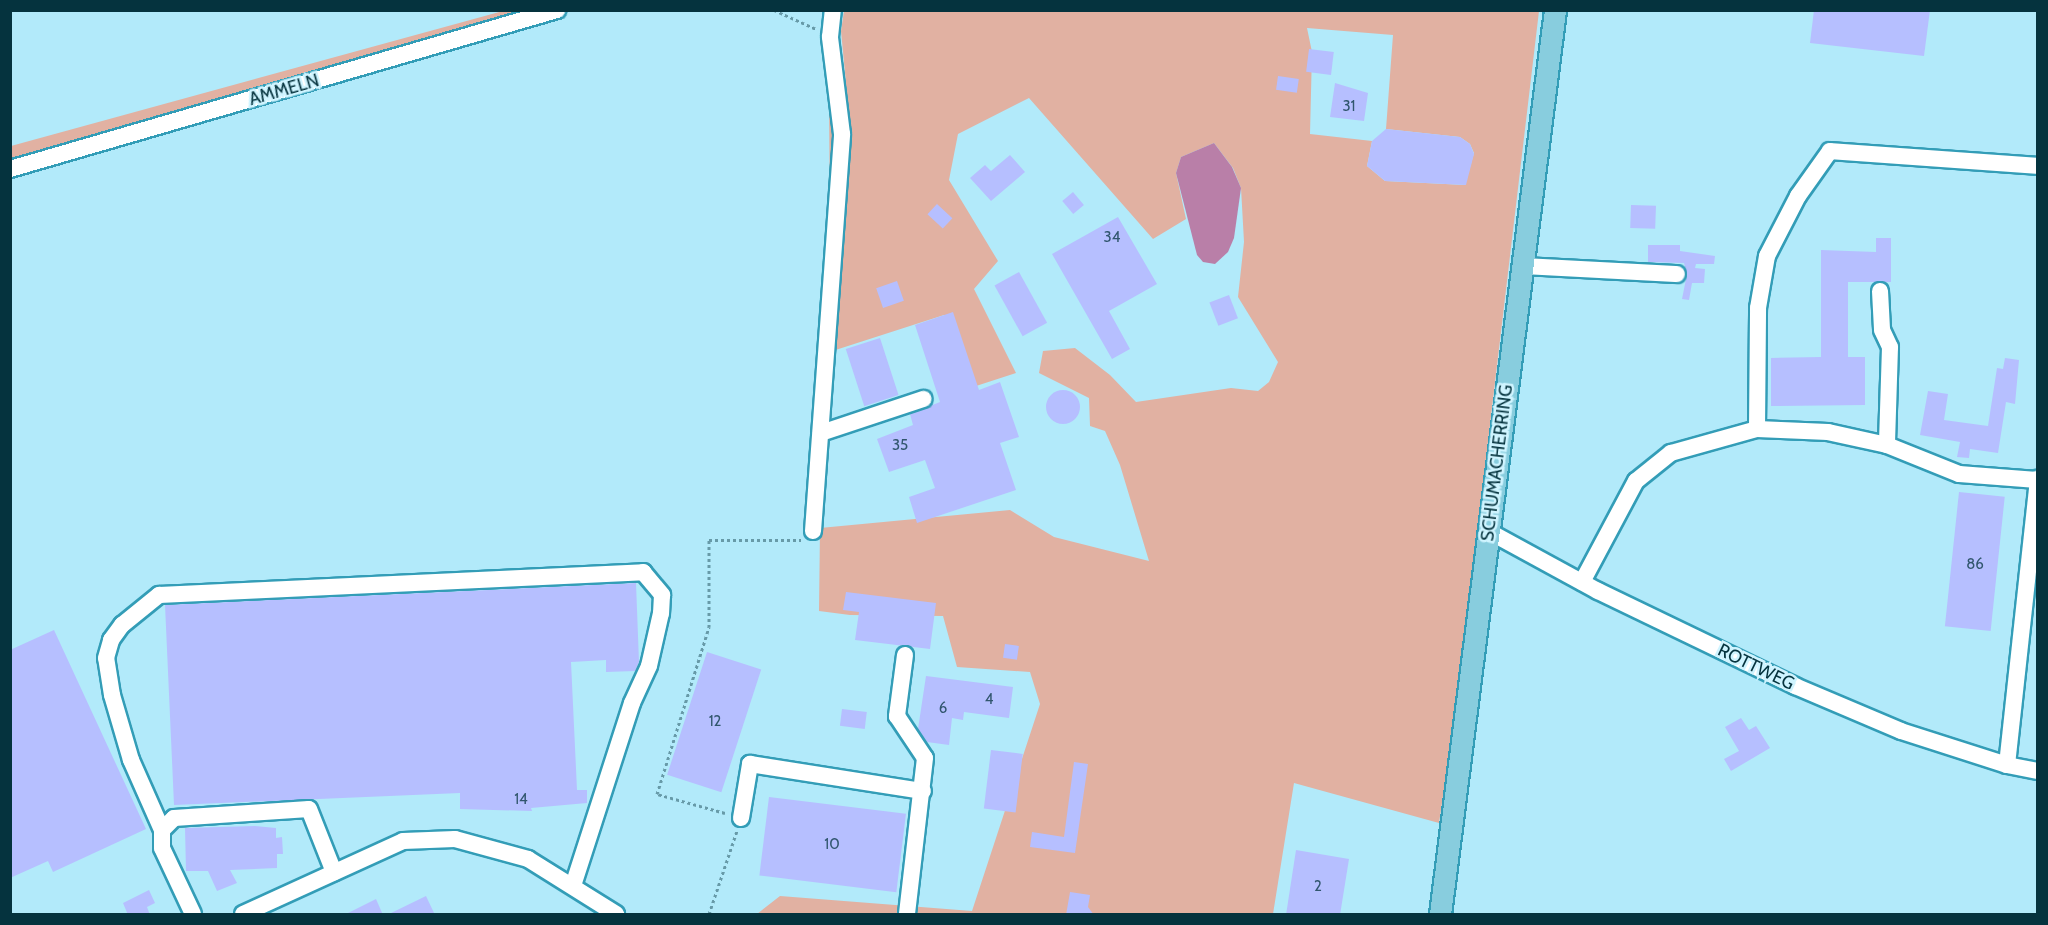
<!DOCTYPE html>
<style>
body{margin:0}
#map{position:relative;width:2048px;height:925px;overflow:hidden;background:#b2eafa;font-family:Cabin,sans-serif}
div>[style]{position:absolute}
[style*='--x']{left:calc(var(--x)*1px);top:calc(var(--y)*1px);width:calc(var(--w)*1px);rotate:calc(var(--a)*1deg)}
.green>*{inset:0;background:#e1b1a2}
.water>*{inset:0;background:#b97fa8}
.building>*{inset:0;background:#b6bfff;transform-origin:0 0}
.round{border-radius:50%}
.path>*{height:3px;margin-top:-1.5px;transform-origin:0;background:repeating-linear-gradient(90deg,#679aa8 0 3px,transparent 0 6px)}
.roads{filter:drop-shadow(2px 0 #339db7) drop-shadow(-2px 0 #339db7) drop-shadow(0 2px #339db7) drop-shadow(0 -2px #339db7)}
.minor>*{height:16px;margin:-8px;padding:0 8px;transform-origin:8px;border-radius:8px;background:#fff}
.major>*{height:21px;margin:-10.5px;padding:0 10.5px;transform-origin:10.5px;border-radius:10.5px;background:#88cdde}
span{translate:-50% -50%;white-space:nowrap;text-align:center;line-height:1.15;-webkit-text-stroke:5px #cff4ff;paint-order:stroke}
.number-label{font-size:15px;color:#31566e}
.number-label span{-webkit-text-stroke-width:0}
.street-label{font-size:18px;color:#05333e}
.frame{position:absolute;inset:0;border:12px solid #05333e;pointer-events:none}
</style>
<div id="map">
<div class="green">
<div style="clip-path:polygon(503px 11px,544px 11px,11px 168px,11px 146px)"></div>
<div style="clip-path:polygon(evenodd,844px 11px,1539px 11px,1458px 695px,1439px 823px,1294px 783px,1273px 914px,757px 914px,780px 896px,972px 911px,1040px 704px,1030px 672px,957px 667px,943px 616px,850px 615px,819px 611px,820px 528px,1010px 510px,1054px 537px,1149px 561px,1120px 465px,1105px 431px,1090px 426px,1089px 398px,1039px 373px,1043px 351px,1075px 348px,1110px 375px,1136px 402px,1231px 388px,1258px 391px,1269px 382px,1278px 362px,1238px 297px,1244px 242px,1241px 188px,1233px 168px,1214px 143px,1181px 157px,1176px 173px,1186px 219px,1153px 239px,1029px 98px,958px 134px,949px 180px,998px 261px,974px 289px,1016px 373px,973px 387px,944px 315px,820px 355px,830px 229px,829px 98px,846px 83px,841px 31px,844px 11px,1307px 28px,1393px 35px,1386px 129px,1460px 137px,1470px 144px,1474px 153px,1465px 185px,1385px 181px,1367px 166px,1372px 141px,1310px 134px,1312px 52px,1307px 28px)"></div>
</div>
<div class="water">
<div style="clip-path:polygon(1214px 143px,1232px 167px,1241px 188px,1234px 238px,1228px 252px,1215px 264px,1203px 262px,1197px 255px,1176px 173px,1181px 157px)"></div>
</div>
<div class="building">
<div style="clip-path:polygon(1814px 10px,1930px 10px,1924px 56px,1810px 43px)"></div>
<div style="left:1309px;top:49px;width:25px;height:23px;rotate:7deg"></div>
<div style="left:1278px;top:76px;width:21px;height:14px;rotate:8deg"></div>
<div style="clip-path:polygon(1335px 83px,1368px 93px,1364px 121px,1330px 117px)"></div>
<div style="clip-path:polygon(1386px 129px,1460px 137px,1470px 144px,1474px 154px,1466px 185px,1385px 181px,1367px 166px,1372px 141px)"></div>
<div style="clip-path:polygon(1010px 155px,1025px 172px,991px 201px,970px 178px,985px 165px,991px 171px)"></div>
<div style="left:1073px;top:192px;width:17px;height:14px;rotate:50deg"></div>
<div style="left:937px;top:204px;width:21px;height:14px;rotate:43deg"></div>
<div style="left:1631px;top:205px;width:25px;height:23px;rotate:2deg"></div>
<div style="clip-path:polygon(1118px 217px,1157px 284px,1109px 311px,1130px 349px,1112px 359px,1052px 254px)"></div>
<div style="clip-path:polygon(1876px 238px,1891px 238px,1891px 282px,1848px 282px,1848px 357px,1865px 357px,1865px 405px,1771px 406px,1771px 358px,1821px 357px,1821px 250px,1876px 252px)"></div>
<div style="clip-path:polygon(1648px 245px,1680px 245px,1680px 251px,1715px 256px,1714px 264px,1696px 264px,1695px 268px,1705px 269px,1704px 283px,1692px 283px,1689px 300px,1682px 299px,1687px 274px,1684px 263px,1648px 262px)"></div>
<div style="left:1019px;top:272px;width:58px;height:28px;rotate:61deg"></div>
<div style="left:897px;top:281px;width:21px;height:22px;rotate:71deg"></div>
<div style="left:1229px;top:295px;width:25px;height:21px;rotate:69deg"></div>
<div style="clip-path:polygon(953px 312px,979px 390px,1000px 382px,1019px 437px,1000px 443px,1016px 490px,917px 523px,909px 497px,935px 488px,925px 460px,889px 472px,877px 439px,913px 425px,910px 414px,940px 402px,915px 325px)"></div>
<div style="left:880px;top:338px;width:60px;height:36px;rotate:72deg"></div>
<div style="clip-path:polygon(2005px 358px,2019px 360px,2015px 404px,2006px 402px,1998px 453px,1970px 449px,1969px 458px,1957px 457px,1960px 442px,1920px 435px,1928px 391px,1948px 394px,1944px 420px,1988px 426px,1997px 368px,2003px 369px)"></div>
<div class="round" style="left:1046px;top:390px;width:34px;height:34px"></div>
<div style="left:1959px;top:492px;width:46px;height:135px;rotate:6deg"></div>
<div style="clip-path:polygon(636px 583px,639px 662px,635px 671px,606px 672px,606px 660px,571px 662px,577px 790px,587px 790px,587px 803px,531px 808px,532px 811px,460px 809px,460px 793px,174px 805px,165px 605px)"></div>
<div style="clip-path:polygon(846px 592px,936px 603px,930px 649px,855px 640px,859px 612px,843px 610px)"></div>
<div style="clip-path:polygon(54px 630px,146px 829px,53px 872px,48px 861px,10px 878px,10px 650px)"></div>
<div style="left:1005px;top:644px;width:14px;height:14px;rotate:8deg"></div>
<div style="left:707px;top:652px;width:57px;height:129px;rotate:18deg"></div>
<div style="clip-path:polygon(926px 676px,1013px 687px,1009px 718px,964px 712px,963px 720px,952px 718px,949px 745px,927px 742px,918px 729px)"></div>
<div style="left:842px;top:709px;width:25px;height:17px;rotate:7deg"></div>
<div style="clip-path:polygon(1741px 718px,1749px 730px,1756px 726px,1770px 748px,1731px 771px,1724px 759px,1739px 751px,1725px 727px)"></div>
<div style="left:991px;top:750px;width:32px;height:59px;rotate:7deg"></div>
<div style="clip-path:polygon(1074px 762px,1088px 764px,1075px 853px,1030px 847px,1032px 832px,1064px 837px)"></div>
<div style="left:769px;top:797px;width:138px;height:79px;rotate:7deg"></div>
<div style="clip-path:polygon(255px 826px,276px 828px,276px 838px,282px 837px,283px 854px,277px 854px,277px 868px,230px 870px,237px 883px,217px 891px,208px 871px,186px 871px,185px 828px)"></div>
<div style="clip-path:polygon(1296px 850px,1349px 859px,1340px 915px,1286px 915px)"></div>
<div style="clip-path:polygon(149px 890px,155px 903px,147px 907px,150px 915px,128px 915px,123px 903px)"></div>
<div style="clip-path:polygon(1070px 892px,1090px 895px,1088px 907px,1094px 915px,1066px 915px)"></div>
<div style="clip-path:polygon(426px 896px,435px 915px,387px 915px)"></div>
<div style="clip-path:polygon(376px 899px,383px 915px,344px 915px)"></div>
</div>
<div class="path">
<div style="--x:774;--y:10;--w:46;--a:24.3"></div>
<div style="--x:725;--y:813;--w:71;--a:-164.4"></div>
<div style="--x:657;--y:794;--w:175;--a:-72.7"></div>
<div style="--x:709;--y:627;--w:87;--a:-90"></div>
<div style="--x:709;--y:540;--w:92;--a:0"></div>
<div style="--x:709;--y:914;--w:88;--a:-71.4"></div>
</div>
<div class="roads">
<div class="minor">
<div style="--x:10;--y:169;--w:570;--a:-16.21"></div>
<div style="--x:1522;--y:266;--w:155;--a:3"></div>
<div style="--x:1880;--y:291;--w:39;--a:87"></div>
<div style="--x:1882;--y:330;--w:19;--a:65"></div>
<div style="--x:1890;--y:347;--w:98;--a:91.8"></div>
<div style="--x:821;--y:433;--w:108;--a:-18.4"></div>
<div style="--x:2037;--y:480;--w:78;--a:-175.6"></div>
<div style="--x:1959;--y:474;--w:78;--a:-158.1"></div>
<div style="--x:1887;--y:445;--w:60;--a:-167.6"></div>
<div style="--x:1828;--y:432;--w:71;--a:-177.6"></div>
<div style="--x:1757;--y:429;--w:121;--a:-89.5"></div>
<div style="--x:1758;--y:308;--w:53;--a:-80.2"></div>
<div style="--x:1767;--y:256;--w:68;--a:-62.7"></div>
<div style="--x:1798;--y:196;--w:55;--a:-54.6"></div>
<div style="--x:1830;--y:151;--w:209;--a:4.1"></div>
<div style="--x:813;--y:531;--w:398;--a:-85.8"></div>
<div style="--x:842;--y:134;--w:98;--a:-97.1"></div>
<div style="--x:830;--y:37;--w:27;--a:-84"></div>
<div style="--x:1488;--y:531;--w:125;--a:28.6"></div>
<div style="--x:1598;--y:591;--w:219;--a:25.7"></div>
<div style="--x:1795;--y:686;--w:115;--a:23"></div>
<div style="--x:1901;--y:731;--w:111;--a:17.8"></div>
<div style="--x:2007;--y:765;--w:32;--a:11"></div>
<div style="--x:1582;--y:582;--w:115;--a:-61.9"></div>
<div style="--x:1636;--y:481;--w:45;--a:-38.7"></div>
<div style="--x:1671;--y:453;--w:89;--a:-15.6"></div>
<div style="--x:905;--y:655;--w:62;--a:97.5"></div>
<div style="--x:897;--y:716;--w:50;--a:56.3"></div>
<div style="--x:925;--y:758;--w:157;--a:96.6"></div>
<div style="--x:2007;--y:765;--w:288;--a:-83.8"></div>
<div style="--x:741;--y:818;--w:55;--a:-80.5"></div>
<div style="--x:750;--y:764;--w:175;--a:8.9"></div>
<div style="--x:162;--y:830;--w:77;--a:-113.9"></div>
<div style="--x:131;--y:760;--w:68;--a:-106.3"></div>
<div style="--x:112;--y:695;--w:37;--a:-99"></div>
<div style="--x:106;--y:658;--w:19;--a:-74"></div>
<div style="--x:111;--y:640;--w:19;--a:-54"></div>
<div style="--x:122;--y:625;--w:48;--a:-39"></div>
<div style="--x:159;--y:595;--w:485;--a:-2.7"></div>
<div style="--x:643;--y:572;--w:30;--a:50"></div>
<div style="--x:662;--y:595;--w:18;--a:93"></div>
<div style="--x:661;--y:613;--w:54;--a:102.8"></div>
<div style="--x:649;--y:666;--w:41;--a:114.7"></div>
<div style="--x:632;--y:703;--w:192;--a:107.9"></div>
<div style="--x:193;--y:914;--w:73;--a:-115.2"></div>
<div style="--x:162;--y:848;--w:18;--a:-90"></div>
<div style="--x:162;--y:830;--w:17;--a:-45"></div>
<div style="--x:174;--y:818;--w:135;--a:-3.8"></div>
<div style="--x:309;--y:809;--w:68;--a:68.4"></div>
<div style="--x:243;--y:914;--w:176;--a:-24.5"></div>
<div style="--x:403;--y:841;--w:52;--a:-2.2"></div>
<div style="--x:455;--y:839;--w:76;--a:15.3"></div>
<div style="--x:528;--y:859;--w:104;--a:32"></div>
</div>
<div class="major">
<div style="--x:1440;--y:914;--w:911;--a:-82.75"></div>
</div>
</div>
<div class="number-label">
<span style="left:1349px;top:107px">31</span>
<span style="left:1112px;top:238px">34</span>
<span style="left:900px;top:446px">35</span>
<span style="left:1975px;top:565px">86</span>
<span style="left:989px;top:700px">4</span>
<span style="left:943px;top:709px">6</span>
<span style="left:715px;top:722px">12</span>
<span style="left:521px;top:800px">14</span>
<span style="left:832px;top:845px">10</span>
<span style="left:1318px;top:887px">2</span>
</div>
<div class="street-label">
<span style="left:284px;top:90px;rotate:-16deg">AMMELN</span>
<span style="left:1497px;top:463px;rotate:-83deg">SCHUMACHERRING</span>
<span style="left:1756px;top:667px;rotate:26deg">ROTTWEG</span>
</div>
<div class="frame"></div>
</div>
